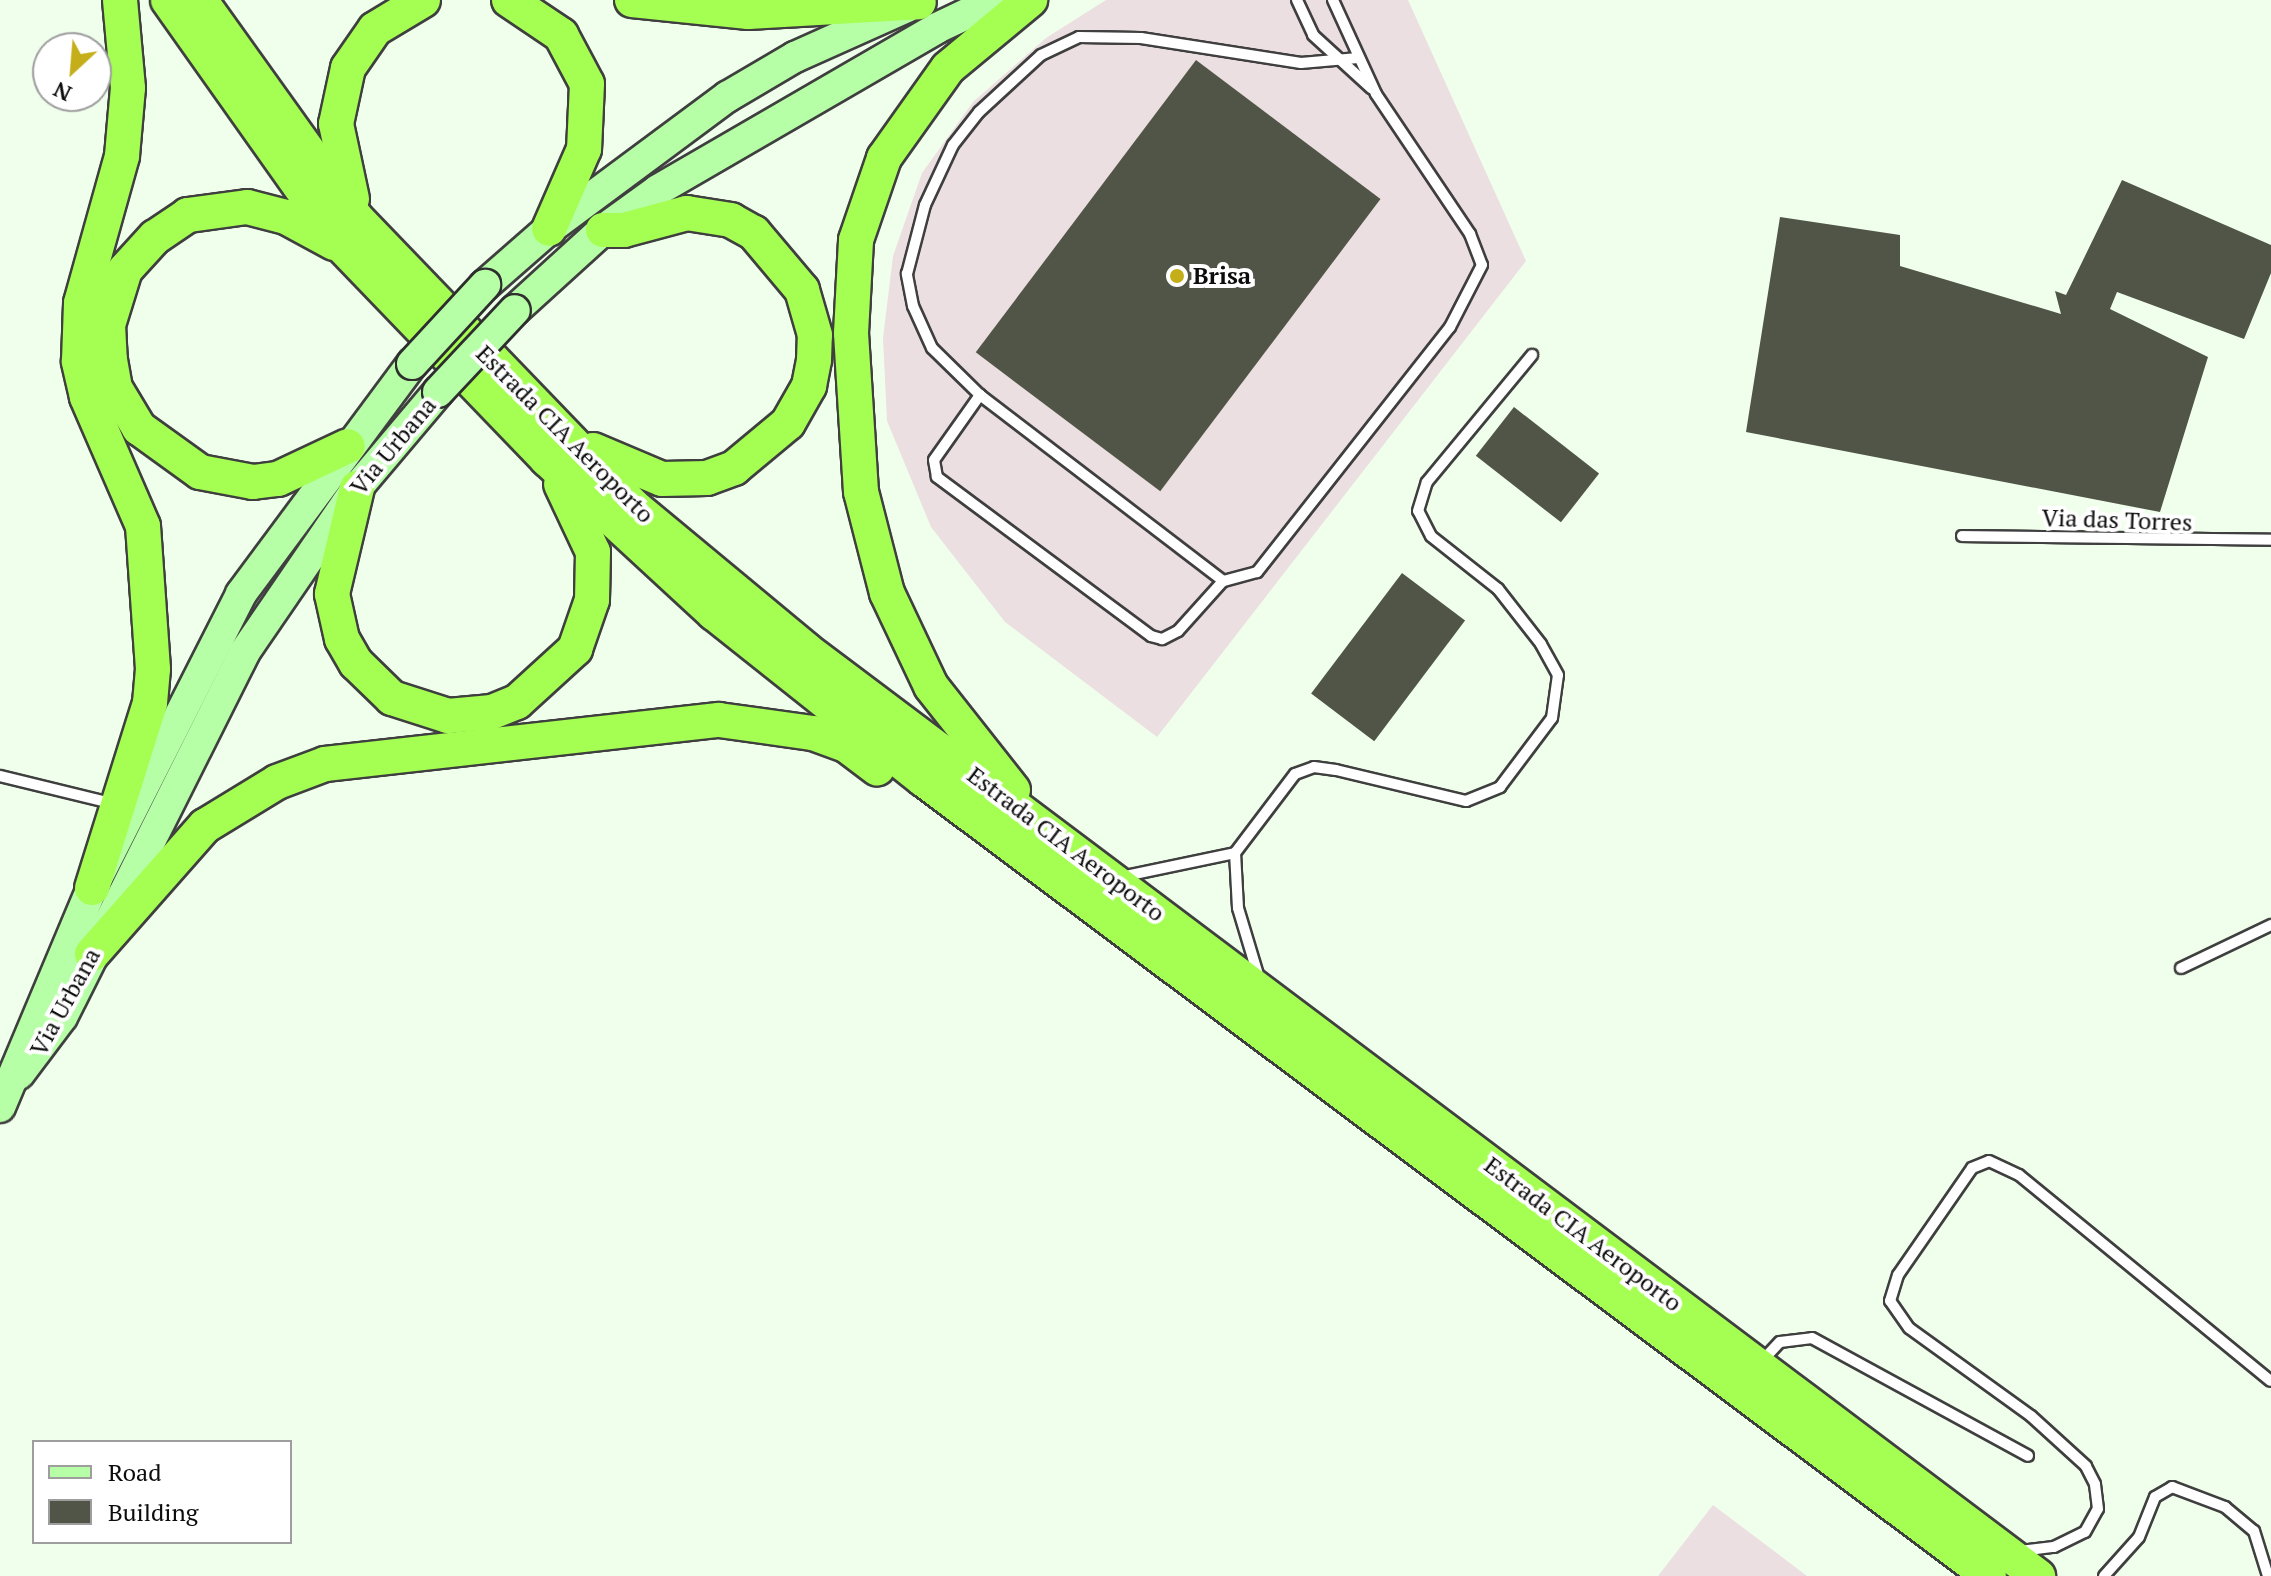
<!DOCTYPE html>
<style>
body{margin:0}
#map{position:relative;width:2271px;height:1576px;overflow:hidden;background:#f0ffeb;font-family:"PT Serif",serif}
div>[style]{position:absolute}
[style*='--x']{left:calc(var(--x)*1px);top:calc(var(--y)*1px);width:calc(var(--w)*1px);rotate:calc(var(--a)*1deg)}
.industrial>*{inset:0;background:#ecdfe1}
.building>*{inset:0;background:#515547;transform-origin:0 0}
.roads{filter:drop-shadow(2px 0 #3f3f3f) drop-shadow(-2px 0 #3f3f3f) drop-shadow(0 2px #3f3f3f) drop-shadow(0 -2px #3f3f3f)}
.service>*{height:10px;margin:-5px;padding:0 5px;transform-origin:5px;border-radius:5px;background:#fff}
.secondary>*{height:30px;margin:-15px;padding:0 15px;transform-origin:15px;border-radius:15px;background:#b7ffa6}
.trunk>*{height:34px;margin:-17px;padding:0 17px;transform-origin:17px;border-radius:17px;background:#a5fe52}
.bridges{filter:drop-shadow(2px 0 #2e2e2e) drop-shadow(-2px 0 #2e2e2e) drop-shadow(0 2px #2e2e2e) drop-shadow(0 -2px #2e2e2e)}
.secondary-bridge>*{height:30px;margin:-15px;padding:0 15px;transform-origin:15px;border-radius:15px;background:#b7ffa6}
.dots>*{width:22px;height:22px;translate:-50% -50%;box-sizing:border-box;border:4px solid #fff;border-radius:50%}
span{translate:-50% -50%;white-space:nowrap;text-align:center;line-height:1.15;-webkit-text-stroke:8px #fff;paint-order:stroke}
.poi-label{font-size:24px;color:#0c0c0c;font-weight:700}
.left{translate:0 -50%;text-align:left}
.street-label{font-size:24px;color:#0c0c0c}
.legend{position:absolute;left:32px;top:1440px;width:260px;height:104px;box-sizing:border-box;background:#fff;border:2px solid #9e9e9e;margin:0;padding:10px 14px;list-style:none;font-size:24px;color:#0c0c0c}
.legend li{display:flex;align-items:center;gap:16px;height:40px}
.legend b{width:40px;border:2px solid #9e9e9e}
.north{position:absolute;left:32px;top:32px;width:80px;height:80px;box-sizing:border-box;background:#fff;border:2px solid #9e9e9e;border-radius:50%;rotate:206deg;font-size:22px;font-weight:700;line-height:32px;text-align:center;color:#0c0c0c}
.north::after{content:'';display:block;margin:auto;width:28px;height:36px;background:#c4af1b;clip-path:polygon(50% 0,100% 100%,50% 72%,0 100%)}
</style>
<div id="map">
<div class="industrial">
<div style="clip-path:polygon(1106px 0,1408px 0,1526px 261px,1157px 737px,1005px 622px,931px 527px,887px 421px,883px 338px,893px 256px,922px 173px,973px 102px,1046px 38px)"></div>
<div style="clip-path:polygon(1713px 1505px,1807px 1576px,1658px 1576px)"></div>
</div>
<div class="building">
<div style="left:1196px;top:60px;width:231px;height:366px;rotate:37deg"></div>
<div style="clip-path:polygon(2122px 180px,2271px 245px,2271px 273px,2244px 339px,2117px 292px,2110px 309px,2208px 357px,2160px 512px,1746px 432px,1780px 217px,1900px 235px,1900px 266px,2061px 314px,2055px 291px,2066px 295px)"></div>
<div style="left:1514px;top:407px;width:108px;height:62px;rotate:38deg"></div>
<div style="left:1402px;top:573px;width:79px;height:151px;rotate:37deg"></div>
</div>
<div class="roads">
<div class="service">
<div style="--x:1297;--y:0;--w:38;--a:65"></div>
<div style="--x:1313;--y:35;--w:79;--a:42.4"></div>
<div style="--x:1333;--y:0;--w:103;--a:65.4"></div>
<div style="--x:1376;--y:94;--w:169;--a:56.1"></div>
<div style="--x:1470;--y:234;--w:33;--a:69"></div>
<div style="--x:1482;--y:265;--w:70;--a:117.3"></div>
<div style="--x:1450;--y:327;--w:312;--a:128.2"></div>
<div style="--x:1257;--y:572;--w:35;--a:165"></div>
<div style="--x:1223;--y:581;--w:67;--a:132"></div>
<div style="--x:1178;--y:631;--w:18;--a:153"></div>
<div style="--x:1162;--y:639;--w:11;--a:-165"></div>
<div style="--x:1151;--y:636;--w:267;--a:-143.4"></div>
<div style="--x:937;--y:477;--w:17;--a:-100"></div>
<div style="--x:934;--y:460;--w:80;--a:-54.7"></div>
<div style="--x:980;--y:395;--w:67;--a:-135.6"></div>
<div style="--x:932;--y:348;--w:46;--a:-114.3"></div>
<div style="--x:913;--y:306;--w:33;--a:-101"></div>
<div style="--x:907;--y:274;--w:71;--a:-75.4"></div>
<div style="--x:925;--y:205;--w:66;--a:-65"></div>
<div style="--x:953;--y:145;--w:42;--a:-51.8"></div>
<div style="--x:979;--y:112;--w:84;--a:-42.6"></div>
<div style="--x:1041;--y:55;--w:42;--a:-25.3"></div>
<div style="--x:1079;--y:37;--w:62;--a:0.9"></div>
<div style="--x:1141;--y:38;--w:162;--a:8.9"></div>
<div style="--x:1301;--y:63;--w:57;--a:-5"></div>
<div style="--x:980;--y:395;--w:306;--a:37.4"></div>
<div style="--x:1962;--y:536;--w:309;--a:0.7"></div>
<div style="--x:0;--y:776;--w:118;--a:13.7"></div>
<div style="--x:1120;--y:877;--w:117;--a:-11.8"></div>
<div style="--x:2181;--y:968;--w:100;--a:-25.5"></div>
<div style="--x:1259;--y:978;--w:73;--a:-106.7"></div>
<div style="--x:1238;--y:908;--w:55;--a:-93.1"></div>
<div style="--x:1235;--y:853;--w:99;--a:-52.8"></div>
<div style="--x:1295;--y:774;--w:20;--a:-20"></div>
<div style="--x:1314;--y:767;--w:22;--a:8"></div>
<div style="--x:1336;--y:770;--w:134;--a:13.4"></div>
<div style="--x:1466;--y:801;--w:37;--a:-22"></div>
<div style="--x:1500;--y:787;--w:86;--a:-53"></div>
<div style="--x:1552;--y:718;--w:43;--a:-82.1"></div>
<div style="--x:1558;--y:675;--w:35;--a:-119"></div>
<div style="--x:1541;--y:644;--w:70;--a:-128"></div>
<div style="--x:1498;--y:589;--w:85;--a:-141.7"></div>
<div style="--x:1431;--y:536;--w:28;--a:-117"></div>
<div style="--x:1418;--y:511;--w:30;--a:-73"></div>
<div style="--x:1427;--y:482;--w:165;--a:-50.4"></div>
<div style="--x:1762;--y:1361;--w:26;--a:-47"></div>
<div style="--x:1780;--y:1342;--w:32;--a:-7"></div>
<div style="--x:1812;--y:1338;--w:246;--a:28.6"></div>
<div style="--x:2020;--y:1551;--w:34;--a:-7"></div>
<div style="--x:2054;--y:1547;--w:34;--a:-26"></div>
<div style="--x:2085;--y:1532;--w:26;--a:-61"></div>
<div style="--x:2098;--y:1509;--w:25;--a:-97"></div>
<div style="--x:2095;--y:1484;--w:20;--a:-117"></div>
<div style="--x:2086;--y:1466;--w:74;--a:-137.7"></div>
<div style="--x:2031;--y:1416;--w:150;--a:-144.2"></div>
<div style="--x:1909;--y:1328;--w:33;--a:-125"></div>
<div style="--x:1890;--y:1301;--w:27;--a:-73"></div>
<div style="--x:1898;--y:1275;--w:130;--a:-55.3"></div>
<div style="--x:1972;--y:1168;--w:18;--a:-22"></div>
<div style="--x:1989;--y:1161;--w:33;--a:25"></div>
<div style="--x:2019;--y:1175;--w:325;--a:39.3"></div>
<div style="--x:2104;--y:1576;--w:52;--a:-48.1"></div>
<div style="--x:2139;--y:1537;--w:43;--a:-68.2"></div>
<div style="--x:2155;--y:1497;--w:20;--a:-30"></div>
<div style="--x:2172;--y:1487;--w:57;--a:20.7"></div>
<div style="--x:2225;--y:1507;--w:38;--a:40"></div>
<div style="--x:2254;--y:1531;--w:47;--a:72.7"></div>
</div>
<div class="secondary">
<div style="--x:485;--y:285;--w:85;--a:-41.2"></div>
<div style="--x:549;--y:229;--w:222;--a:-36.6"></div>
<div style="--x:727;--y:97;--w:79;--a:-30.5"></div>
<div style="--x:795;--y:57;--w:123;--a:-24.1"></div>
<div style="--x:515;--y:310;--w:119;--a:-42.3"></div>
<div style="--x:603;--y:230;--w:68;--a:-36"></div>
<div style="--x:658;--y:190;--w:323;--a:-30.1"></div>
<div style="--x:937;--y:28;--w:65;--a:-25.4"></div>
<div style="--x:19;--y:1074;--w:71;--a:-53"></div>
<div style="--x:62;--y:1017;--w:407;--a:-63.4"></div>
<div style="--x:244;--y:653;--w:200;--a:-55.6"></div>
<div style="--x:357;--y:488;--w:126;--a:-49.8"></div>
<div style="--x:0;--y:1107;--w:238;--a:-67.2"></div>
<div style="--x:92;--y:888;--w:330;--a:-63.1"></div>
<div style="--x:241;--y:594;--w:287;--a:-53.4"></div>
</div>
<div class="trunk">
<div style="--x:168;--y:0;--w:301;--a:54.7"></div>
<div style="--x:342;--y:246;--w:296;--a:46.1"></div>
<div style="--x:547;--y:459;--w:227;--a:42.7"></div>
<div style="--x:714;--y:613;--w:267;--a:38.5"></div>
<div style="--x:923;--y:779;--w:1331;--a:36.78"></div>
<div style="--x:200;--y:0;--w:269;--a:54.4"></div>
<div style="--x:357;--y:219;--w:398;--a:46.1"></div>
<div style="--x:633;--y:506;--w:224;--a:39.7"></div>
<div style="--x:805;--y:649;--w:1543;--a:36.94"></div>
<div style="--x:509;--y:0;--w:63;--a:33.9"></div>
<div style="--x:561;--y:35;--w:55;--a:62"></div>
<div style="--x:587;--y:84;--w:65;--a:92.6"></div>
<div style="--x:584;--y:149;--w:87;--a:113.6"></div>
<div style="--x:632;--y:0;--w:117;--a:5.9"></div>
<div style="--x:748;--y:12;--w:171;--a:-3.3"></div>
<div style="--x:352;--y:199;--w:77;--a:-102"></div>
<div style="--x:336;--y:124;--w:57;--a:-77.9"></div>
<div style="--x:348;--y:68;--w:47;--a:-55.3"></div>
<div style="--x:375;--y:29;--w:56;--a:-31.1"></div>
<div style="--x:334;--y:243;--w:55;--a:-151.6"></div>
<div style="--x:286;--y:217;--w:40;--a:-165.6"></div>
<div style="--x:247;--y:207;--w:60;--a:172.3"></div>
<div style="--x:188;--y:215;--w:40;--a:146"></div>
<div style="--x:155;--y:237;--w:45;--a:132.3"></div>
<div style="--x:125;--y:270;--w:58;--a:107.2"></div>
<div style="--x:108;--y:325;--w:35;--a:87"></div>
<div style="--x:110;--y:360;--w:28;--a:80"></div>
<div style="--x:115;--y:388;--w:47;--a:59"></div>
<div style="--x:139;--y:428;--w:75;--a:35.8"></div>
<div style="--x:200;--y:472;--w:54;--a:10.7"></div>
<div style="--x:253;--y:482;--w:25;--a:-7"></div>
<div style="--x:278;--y:479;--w:77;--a:-25.2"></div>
<div style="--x:593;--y:450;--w:75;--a:22.8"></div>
<div style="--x:662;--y:479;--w:45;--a:-1.3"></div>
<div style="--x:707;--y:478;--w:29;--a:-20"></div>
<div style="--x:734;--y:468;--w:70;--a:-39.8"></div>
<div style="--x:788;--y:423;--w:43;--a:-60.4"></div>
<div style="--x:809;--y:386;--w:26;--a:-79"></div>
<div style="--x:814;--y:360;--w:25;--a:-88"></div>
<div style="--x:815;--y:335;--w:47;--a:-106.1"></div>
<div style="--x:802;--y:290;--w:75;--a:-130.1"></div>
<div style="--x:754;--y:233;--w:26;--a:-151"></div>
<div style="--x:731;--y:220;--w:45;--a:-171"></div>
<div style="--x:687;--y:213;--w:65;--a:164.9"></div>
<div style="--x:624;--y:230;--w:21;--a:180"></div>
<div style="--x:357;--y:488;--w:109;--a:103.3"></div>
<div style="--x:332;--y:594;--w:46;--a:77.5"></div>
<div style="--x:342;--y:639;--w:28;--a:60"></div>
<div style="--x:356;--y:663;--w:50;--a:44.2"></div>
<div style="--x:392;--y:698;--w:59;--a:17.8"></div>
<div style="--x:448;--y:716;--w:44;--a:-5.2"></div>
<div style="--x:492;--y:712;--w:27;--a:-22"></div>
<div style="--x:517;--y:702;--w:79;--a:-42.4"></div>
<div style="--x:575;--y:649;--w:52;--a:-70.9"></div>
<div style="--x:592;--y:600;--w:48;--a:-88.8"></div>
<div style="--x:593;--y:552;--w:75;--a:-115.2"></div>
<div style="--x:1013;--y:790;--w:132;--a:-128.3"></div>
<div style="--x:931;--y:686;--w:103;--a:-115.3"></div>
<div style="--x:887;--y:593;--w:104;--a:-104.4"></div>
<div style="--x:861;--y:492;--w:159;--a:-93.6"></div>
<div style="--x:851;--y:333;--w:93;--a:-86.9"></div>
<div style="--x:856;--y:240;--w:87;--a:-71.1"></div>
<div style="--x:884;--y:158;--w:110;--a:-54.6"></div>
<div style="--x:948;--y:68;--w:107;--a:-39.7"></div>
<div style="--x:92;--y:888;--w:194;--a:-72.6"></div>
<div style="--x:150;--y:703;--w:34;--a:-85"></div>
<div style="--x:153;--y:669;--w:143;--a:-94"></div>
<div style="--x:143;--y:526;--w:141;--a:-113.5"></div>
<div style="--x:87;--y:397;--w:37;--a:-103"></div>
<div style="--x:79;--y:361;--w:58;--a:-88"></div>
<div style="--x:81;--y:303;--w:153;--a:-74.4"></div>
<div style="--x:122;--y:156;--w:68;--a:-85"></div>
<div style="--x:128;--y:88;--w:88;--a:-95.2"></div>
<div style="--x:92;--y:954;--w:171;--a:-48.6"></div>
<div style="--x:205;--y:826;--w:84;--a:-31.4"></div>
<div style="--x:277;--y:782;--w:51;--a:-20.6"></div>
<div style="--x:325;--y:764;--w:396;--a:-6.4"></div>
<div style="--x:719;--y:720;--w:95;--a:7.9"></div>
<div style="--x:813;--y:733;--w:35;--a:20"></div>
<div style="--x:846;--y:745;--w:39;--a:37"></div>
</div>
</div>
<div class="bridges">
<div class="secondary-bridge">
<div style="--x:412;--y:364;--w:108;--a:-47.3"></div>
<div style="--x:438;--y:392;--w:112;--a:-46.8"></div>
</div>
</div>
<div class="dots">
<div style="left:1177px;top:276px;background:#c4af1b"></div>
</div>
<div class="poi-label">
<span class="left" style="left:1193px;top:276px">Brisa</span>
</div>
<div class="street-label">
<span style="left:565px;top:434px;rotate:45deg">Estrada CIA Aeroporto</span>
<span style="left:393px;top:446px;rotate:-50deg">Via Urbana</span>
<span style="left:2117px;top:520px;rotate:2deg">Via das Torres</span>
<span style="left:1066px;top:844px;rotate:37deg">Estrada CIA Aeroporto</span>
<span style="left:65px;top:1002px;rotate:-61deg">Via Urbana</span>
<span style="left:1583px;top:1234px;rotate:37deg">Estrada CIA Aeroporto</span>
</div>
<ul class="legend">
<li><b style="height:10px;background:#b7ffa6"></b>Road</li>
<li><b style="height:22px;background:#515547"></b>Building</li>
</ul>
<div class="north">N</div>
</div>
